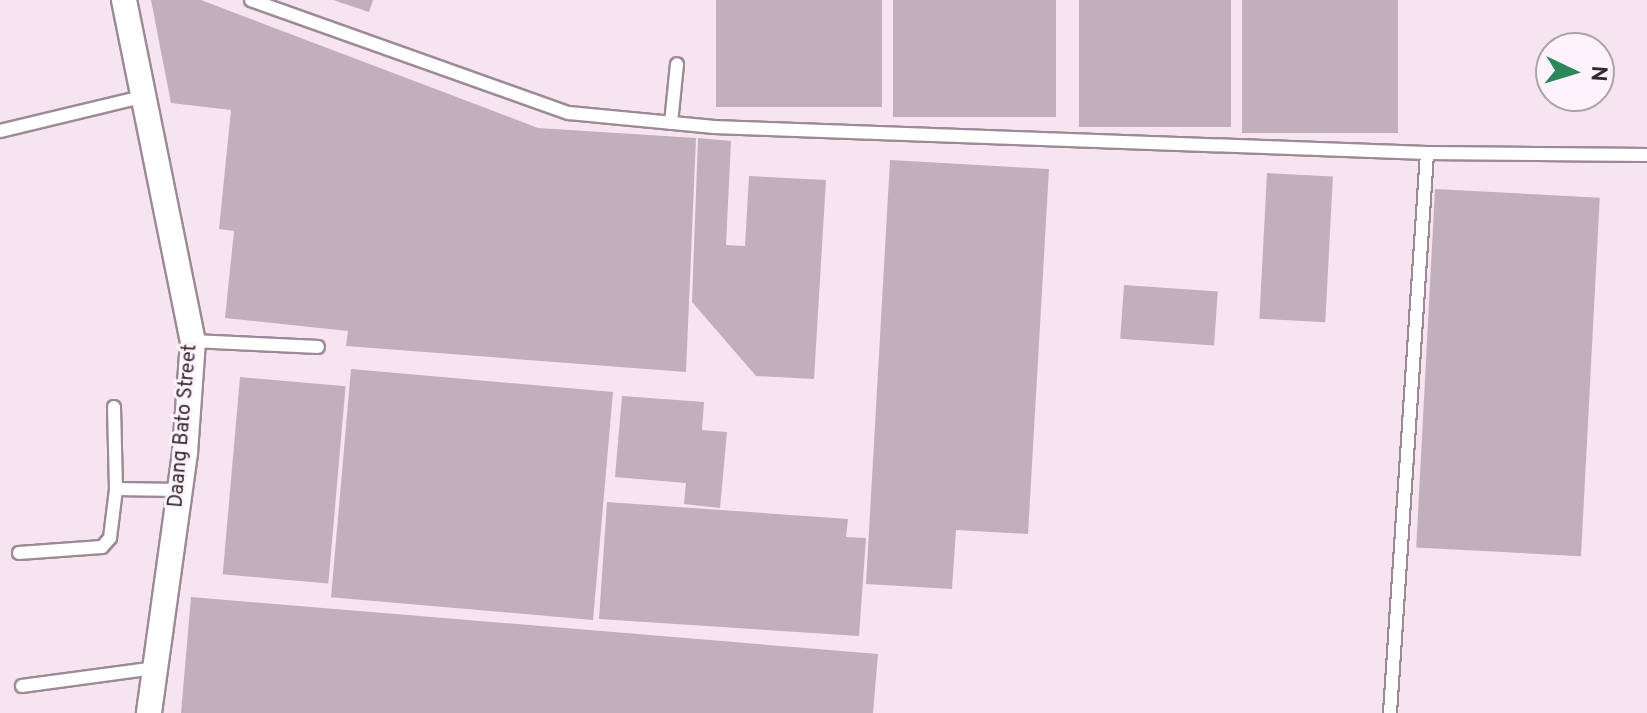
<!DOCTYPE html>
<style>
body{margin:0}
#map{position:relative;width:1647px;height:713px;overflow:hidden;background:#f6e4ef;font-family:Overpass,sans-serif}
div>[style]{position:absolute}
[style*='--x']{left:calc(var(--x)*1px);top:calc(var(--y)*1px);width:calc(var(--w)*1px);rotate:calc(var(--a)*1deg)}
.building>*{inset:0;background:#c1b0ba;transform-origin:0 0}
.roads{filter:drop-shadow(2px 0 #9c8b96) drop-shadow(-2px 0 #9c8b96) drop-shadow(0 2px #9c8b96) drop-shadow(0 -2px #9c8b96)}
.lane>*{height:12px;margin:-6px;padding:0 6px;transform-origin:6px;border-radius:6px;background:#fff}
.street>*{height:24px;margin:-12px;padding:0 12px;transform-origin:12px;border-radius:12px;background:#fff}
span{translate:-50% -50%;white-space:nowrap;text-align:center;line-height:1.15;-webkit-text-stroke:6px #fef3fa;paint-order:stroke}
.street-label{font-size:20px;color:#312a2f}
.north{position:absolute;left:1535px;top:32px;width:80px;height:80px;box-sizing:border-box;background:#fef3fa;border:2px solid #aca3a9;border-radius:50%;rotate:94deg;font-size:22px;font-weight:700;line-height:32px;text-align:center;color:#312a2f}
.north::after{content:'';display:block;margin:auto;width:28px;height:36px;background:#2c875d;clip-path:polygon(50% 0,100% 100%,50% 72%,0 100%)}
</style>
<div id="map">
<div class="building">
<div style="clip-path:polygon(151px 0,201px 0,538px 128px,696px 138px,686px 372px,346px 346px,348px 331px,225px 318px,234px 231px,219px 229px,231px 110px,171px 103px)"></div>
<div style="clip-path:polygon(333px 0,373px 0,369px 12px)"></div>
<div style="left:716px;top:0;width:166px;height:107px"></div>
<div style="left:893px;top:0;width:163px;height:117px"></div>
<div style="left:1079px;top:0;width:152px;height:127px"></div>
<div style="left:1242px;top:0;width:156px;height:133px"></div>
<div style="clip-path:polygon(698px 138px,731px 141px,726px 245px,745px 246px,749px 176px,826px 180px,814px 379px,756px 376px,692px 302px)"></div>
<div style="clip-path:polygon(890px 160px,1049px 169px,1028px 534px,956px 530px,952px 589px,866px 584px)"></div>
<div style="left:1267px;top:173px;width:66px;height:146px;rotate:3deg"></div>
<div style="left:1435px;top:189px;width:165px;height:359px;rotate:3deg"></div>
<div style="left:1124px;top:285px;width:94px;height:54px;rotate:4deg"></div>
<div style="left:351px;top:369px;width:263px;height:229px;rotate:5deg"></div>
<div style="left:240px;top:377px;width:106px;height:198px;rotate:5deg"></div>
<div style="clip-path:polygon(622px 396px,704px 402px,702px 430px,727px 432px,720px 508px,684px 504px,686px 483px,615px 477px)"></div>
<div style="clip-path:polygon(607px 502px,848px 519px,846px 537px,866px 538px,859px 636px,599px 619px)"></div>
<div style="clip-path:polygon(191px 597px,878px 654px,873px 713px,181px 713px)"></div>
</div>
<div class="roads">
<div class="lane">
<div style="--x:251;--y:0;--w:337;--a:19.6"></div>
<div style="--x:569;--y:113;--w:146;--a:5.5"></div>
<div style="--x:714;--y:127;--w:713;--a:2.09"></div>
<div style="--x:1427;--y:153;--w:220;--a:0.5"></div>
<div style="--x:671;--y:123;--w:59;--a:-84.2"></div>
<div style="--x:0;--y:131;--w:146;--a:-13.5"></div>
<div style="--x:193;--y:341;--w:125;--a:2.7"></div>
<div style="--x:114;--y:407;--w:82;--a:88.6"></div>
<div style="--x:116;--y:489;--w:64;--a:0.9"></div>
<div style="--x:19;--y:553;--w:83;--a:-4.1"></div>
<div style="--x:102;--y:547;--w:12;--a:-48"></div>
<div style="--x:110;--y:538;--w:49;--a:-83"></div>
<div style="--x:22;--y:686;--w:135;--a:-7.7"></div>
<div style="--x:1390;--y:713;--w:561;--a:-86.22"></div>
</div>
<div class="street">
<div style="--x:124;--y:0;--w:348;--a:78.6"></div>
<div style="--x:193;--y:341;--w:112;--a:94.1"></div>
<div style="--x:185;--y:453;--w:262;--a:97.9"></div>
</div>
</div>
<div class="street-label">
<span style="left:184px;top:426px;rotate:-85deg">Daang Bato Street</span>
</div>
<div class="north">N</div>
</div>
